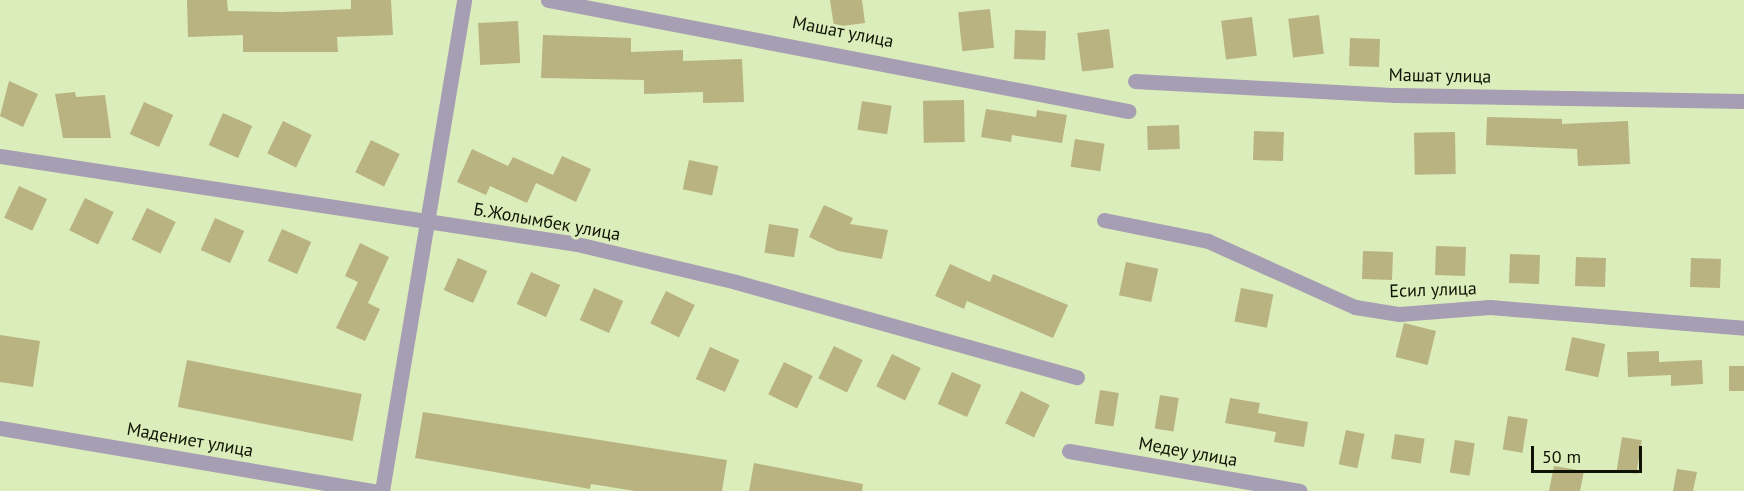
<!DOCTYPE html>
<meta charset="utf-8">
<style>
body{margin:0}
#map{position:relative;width:1744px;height:491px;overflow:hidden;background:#dcedbc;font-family:"PT Sans",sans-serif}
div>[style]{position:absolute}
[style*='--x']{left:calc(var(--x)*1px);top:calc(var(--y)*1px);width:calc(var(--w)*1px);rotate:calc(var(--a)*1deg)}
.building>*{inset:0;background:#b8b381;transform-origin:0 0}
.minor>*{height:15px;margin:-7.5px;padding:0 7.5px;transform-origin:7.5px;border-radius:7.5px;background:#a69eb2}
span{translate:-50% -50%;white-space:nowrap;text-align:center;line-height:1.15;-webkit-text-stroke:6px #dcedbc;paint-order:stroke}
.street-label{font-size:18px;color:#0e1303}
.scale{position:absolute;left:1531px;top:446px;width:111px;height:27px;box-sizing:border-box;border:3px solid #0e1303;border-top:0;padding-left:8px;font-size:18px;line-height:21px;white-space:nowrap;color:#0e1303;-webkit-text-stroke:4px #dcedbc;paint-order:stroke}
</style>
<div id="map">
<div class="building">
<div style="clip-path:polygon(187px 0,227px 0,228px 11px,282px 12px,351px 9px,351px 0,391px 0,393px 35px,337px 37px,338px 52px,243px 52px,243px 35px,188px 37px)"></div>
<div style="clip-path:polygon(830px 0,862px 0,865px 23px,834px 27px)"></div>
<div style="left:990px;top:9px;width:39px;height:32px;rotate:84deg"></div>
<div style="left:1319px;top:15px;width:39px;height:31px;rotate:83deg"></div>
<div style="left:1252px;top:17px;width:39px;height:31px;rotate:83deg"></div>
<div style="left:518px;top:21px;width:42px;height:40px;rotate:87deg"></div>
<div style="left:1109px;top:29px;width:39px;height:32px;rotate:83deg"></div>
<div style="left:1015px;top:30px;width:31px;height:29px;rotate:2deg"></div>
<div style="clip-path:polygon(543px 35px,631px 38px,631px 52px,683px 50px,683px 61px,742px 59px,744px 102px,703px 103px,703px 92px,644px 94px,644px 80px,541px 78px)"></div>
<div style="left:1350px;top:38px;width:30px;height:28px;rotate:2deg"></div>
<div style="clip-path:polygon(9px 81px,38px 94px,23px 127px,0 116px)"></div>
<div style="clip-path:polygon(75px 92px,76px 97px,105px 95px,111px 138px,63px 138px,55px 94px)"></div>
<div style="left:964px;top:100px;width:42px;height:41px;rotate:89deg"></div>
<div style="left:862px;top:101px;width:30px;height:29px;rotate:9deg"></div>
<div style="left:144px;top:102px;width:32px;height:35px;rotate:24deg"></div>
<div style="clip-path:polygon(986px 109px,1036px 117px,1037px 110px,1067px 115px,1062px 143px,1012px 135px,1011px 142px,981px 137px)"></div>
<div style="left:223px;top:113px;width:32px;height:35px;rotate:24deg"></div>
<div style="clip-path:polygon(1487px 117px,1562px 119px,1562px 124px,1628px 121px,1630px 164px,1578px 166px,1577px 149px,1486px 145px)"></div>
<div style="left:283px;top:121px;width:32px;height:36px;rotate:26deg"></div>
<div style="left:1179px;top:125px;width:24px;height:32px;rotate:88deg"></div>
<div style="left:1254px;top:131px;width:30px;height:29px;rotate:2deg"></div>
<div style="left:1455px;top:132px;width:42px;height:41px;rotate:89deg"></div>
<div style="left:1075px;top:139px;width:30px;height:28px;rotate:9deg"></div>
<div style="left:371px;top:140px;width:32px;height:36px;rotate:26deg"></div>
<div style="clip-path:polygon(472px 149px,508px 166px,513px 157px,553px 175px,562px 156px,591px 169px,576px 202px,536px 183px,527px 203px,490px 186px,486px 195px,457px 182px)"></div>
<div style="left:689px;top:160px;width:30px;height:30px;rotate:12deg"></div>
<div style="left:19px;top:186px;width:31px;height:35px;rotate:25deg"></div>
<div style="left:85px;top:198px;width:32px;height:36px;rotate:26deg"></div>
<div style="clip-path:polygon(824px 205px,853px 218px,850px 224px,888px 230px,882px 259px,838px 251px,809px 237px)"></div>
<div style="left:147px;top:208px;width:32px;height:35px;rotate:26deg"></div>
<div style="left:215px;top:218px;width:32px;height:35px;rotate:24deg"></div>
<div style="left:769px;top:224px;width:30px;height:29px;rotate:9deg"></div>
<div style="left:282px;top:229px;width:32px;height:35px;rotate:24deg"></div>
<div style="clip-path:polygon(360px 243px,389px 257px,368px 303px,380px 309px,365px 341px,336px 328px,358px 282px,345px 276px)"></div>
<div style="left:1436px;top:246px;width:30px;height:29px;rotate:2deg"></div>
<div style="left:1363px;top:251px;width:30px;height:28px;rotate:2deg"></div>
<div style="left:1510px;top:254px;width:30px;height:29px;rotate:2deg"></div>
<div style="left:1576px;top:257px;width:30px;height:29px;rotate:2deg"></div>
<div style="left:458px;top:258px;width:32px;height:35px;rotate:24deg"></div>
<div style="left:1691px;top:258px;width:30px;height:29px;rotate:2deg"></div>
<div style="left:1126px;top:262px;width:33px;height:34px;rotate:12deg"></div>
<div style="clip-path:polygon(950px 264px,990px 282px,993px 274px,1068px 305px,1053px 338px,967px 301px,964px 309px,935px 296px)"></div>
<div style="left:531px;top:272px;width:32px;height:35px;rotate:24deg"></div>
<div style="left:594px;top:288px;width:32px;height:35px;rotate:24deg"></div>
<div style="left:1241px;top:288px;width:33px;height:34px;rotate:11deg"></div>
<div style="left:666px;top:291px;width:32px;height:36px;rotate:26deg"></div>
<div style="left:1404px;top:323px;width:33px;height:35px;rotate:14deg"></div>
<div style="clip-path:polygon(0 335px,40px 341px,33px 387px,0 382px)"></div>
<div style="left:1572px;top:337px;width:34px;height:34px;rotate:12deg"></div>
<div style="left:834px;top:346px;width:32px;height:36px;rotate:26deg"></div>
<div style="left:710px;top:347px;width:32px;height:35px;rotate:24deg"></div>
<div style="clip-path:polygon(1659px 351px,1659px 362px,1702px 360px,1703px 384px,1671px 386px,1671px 375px,1628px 377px,1627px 352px)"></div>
<div style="left:892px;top:354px;width:32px;height:36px;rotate:26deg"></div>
<div style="left:187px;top:360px;width:178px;height:48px;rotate:11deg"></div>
<div style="left:784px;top:362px;width:32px;height:36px;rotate:26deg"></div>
<div style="left:1744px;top:366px;width:25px;height:15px;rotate:90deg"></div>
<div style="left:952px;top:372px;width:32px;height:35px;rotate:24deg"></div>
<div style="left:1100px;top:390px;width:19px;height:34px;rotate:9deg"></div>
<div style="left:1021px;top:391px;width:32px;height:36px;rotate:26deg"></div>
<div style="left:1160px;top:395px;width:19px;height:34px;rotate:9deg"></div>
<div style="clip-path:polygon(1230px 398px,1260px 403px,1258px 413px,1308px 422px,1304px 447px,1274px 442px,1276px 432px,1225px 423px)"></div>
<div style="clip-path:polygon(423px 412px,727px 460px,722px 491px,635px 491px,591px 484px,590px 489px,415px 458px)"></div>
<div style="left:1508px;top:416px;width:20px;height:34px;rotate:9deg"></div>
<div style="left:1346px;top:430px;width:19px;height:35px;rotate:12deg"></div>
<div style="left:1395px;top:434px;width:30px;height:25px;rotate:9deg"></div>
<div style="left:1622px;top:437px;width:20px;height:34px;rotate:9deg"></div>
<div style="left:1455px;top:440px;width:20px;height:33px;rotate:9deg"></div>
<div style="clip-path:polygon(754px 463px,863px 484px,862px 491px,749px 491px)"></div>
<div style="clip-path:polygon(1554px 466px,1584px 471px,1580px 491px,1549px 491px)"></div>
<div style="clip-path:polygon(1677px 469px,1697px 472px,1693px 491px,1673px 491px)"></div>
</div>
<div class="minor">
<div style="--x:548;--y:0;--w:591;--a:10.83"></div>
<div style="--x:1135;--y:81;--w:261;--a:3.1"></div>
<div style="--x:1396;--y:95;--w:348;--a:1"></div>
<div style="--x:0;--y:156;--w:584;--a:8.67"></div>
<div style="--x:577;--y:244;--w:163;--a:13.4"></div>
<div style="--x:736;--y:282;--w:354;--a:15.6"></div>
<div style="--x:1104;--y:220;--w:106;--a:11.4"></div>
<div style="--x:1208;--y:241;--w:161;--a:24.2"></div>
<div style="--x:1355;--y:307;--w:45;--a:9"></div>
<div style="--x:1399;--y:314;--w:91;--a:-4.4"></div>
<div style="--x:1490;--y:307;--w:255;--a:4.7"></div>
<div style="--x:0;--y:428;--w:379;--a:9.6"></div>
<div style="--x:1069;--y:451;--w:234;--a:9.8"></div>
<div style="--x:382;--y:491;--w:498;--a:-80.5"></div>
</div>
<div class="street-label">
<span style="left:843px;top:32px;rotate:11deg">Машат улица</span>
<span style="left:1440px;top:76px;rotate:1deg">Машат улица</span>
<span style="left:547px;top:222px;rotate:10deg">Б.Жолымбек улица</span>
<span style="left:1433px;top:290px;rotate:-2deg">Есил улица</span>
<span style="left:190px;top:440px;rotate:10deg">Мадениет улица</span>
<span style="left:1188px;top:452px;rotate:10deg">Медеу улица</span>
</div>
<div class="scale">50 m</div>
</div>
